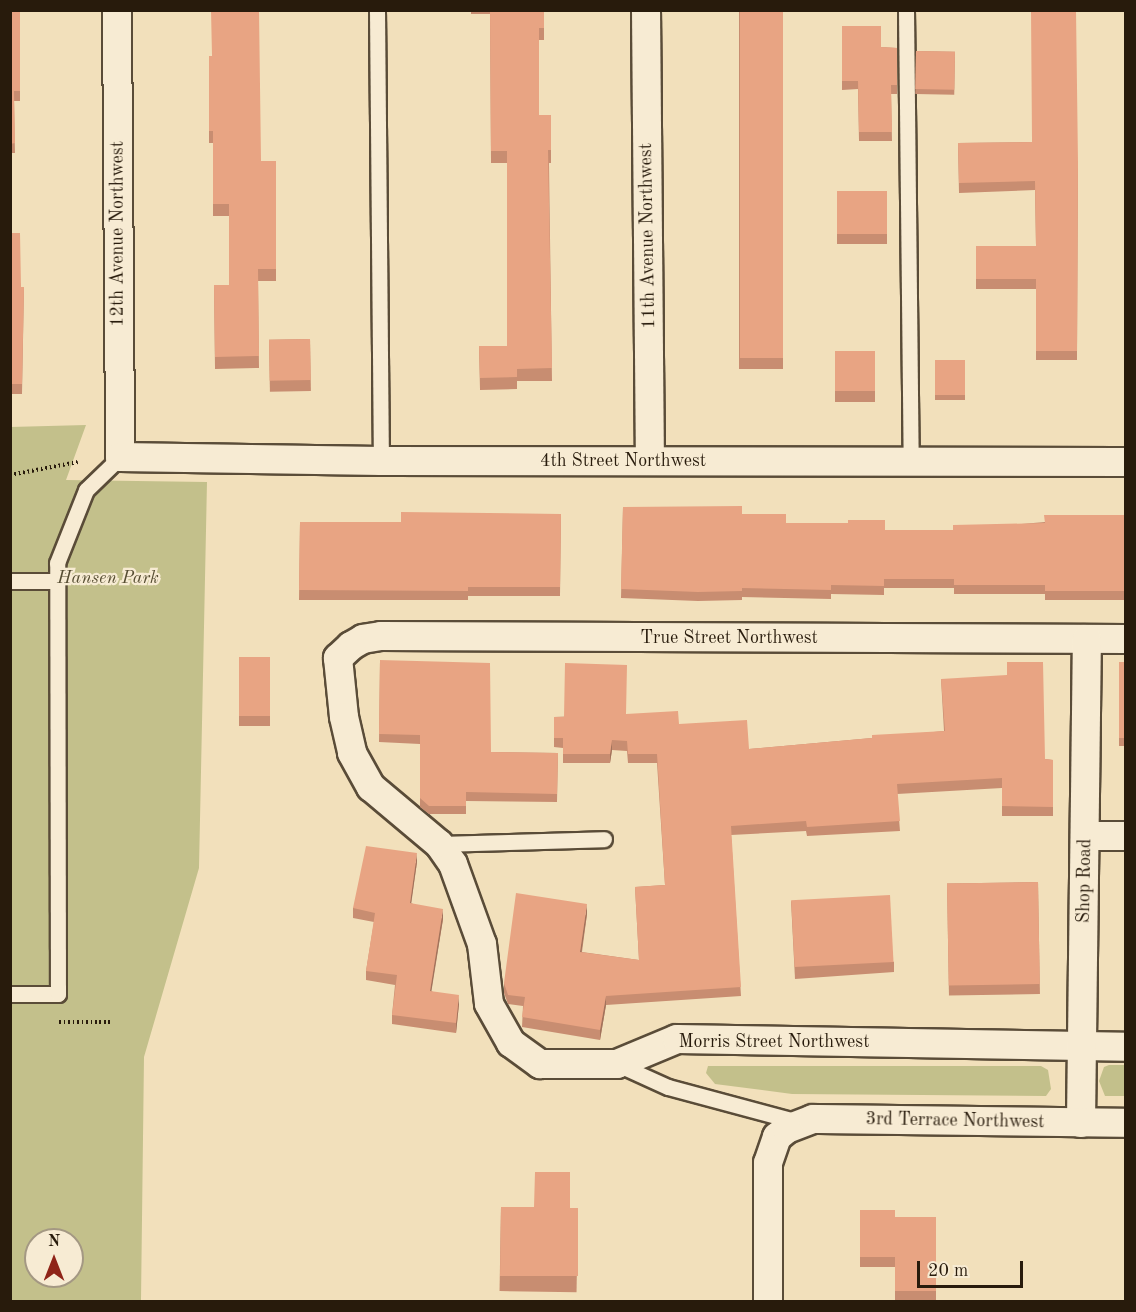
<!DOCTYPE html>
<style>
body{margin:0}
#map{position:relative;width:1136px;height:1312px;overflow:hidden;background:#f2e0bb;font-family:"Old Standard TT",serif}
div>[style]{position:absolute}
[style*='--x']{left:calc(var(--x)*1px);top:calc(var(--y)*1px);width:calc(var(--w)*1px);rotate:calc(var(--a)*1deg)}
.green>*{inset:0;background:#c3c08b}
.path>*{height:4px;margin-top:-2px;transform-origin:0;background:repeating-linear-gradient(90deg,#281b0c 0 1.5px,transparent 0 4.5px)}
.roads{filter:drop-shadow(2px 0 #5a4c38) drop-shadow(-2px 0 #5a4c38) drop-shadow(0 2px #5a4c38) drop-shadow(0 -2px #5a4c38)}
.service>*{height:15px;margin:-7.5px;padding:0 7.5px;transform-origin:7.5px;border-radius:7.5px;background:#f7ebd3}
.minor>*{height:28px;margin:-14px;padding:0 14px;transform-origin:14px;border-radius:14px;background:#f7ebd3}
.wall>*{inset:0;background:#c88d71;transform-origin:0 0}
.shaded-wall>*{inset:0;background:#a2735c}
.building>*{inset:0;background:#e8a483;transform-origin:0 0}
span{translate:-50% -50%;white-space:nowrap;text-align:center;line-height:1.15;-webkit-text-stroke:4.5px #f7ebd3;paint-order:stroke}
.street-label{font-size:18px;color:#281b0c}
.park-label{font-size:18px;color:#564d32;font-style:italic}
.frame{position:absolute;inset:0;border:12px solid #281b0c;pointer-events:none}
.north{position:absolute;left:24px;top:1228px;width:60px;height:60px;box-sizing:border-box;background:#f7ebd3;border:2px solid #a49883;border-radius:50%;rotate:0deg;font-size:16px;font-weight:700;line-height:24px;text-align:center;color:#281b0c}
.north::after{content:'';display:block;margin:auto;width:21px;height:27px;background:#8f2418;clip-path:polygon(50% 0,100% 100%,50% 72%,0 100%)}
.scale{position:absolute;left:917px;top:1261px;width:106px;height:27px;box-sizing:border-box;border:3px solid #281b0c;border-top:0;padding-left:8px;font-size:18px;line-height:21px;white-space:nowrap;color:#281b0c;-webkit-text-stroke:4px #f7ebd3;paint-order:stroke}
</style>
<div id="map">
<div class="green">
<div style="clip-path:polygon(evenodd,86px 425px,66px 480px,207px 482px,199px 868px,144px 1057px,141px 1301px,11px 1301px,10px 427px,86px 425px,36px 1240px,72px 1240px,72px 1276px,36px 1276px,36px 1240px)"></div>
<div style="clip-path:polygon(1109px 1065px,1125px 1065px,1125px 1096px,1105px 1096px,1099px 1081px,1104px 1067px)"></div>
<div style="clip-path:polygon(708px 1066px,1041px 1066px,1048px 1070px,1051px 1089px,1046px 1096px,792px 1094px,715px 1084px,706px 1073px)"></div>
</div>
<div class="path">
<div style="--x:10;--y:475;--w:69;--a:-10.8"></div>
<div style="--x:59;--y:1022;--w:51;--a:0"></div>
</div>
<div class="roads">
<div class="service">
<div style="--x:377;--y:10;--w:451;--a:89.5"></div>
<div style="--x:906;--y:10;--w:451;--a:89.4"></div>
<div style="--x:10;--y:581;--w:47;--a:0"></div>
<div style="--x:439;--y:844;--w:165;--a:-1.7"></div>
<div style="--x:10;--y:994;--w:48;--a:0"></div>
<div style="--x:58;--y:994;--w:431;--a:-90.1"></div>
<div style="--x:57;--y:563;--w:79;--a:-68.3"></div>
<div style="--x:86;--y:490;--w:47;--a:-44.1"></div>
<div style="--x:617;--y:1064;--w:56;--a:24.3"></div>
<div style="--x:668;--y:1087;--w:136;--a:15"></div>
</div>
<div class="minor">
<div style="--x:117;--y:10;--w:447;--a:89.6"></div>
<div style="--x:120;--y:457;--w:261;--a:0.9"></div>
<div style="--x:381;--y:461;--w:745;--a:0.08"></div>
<div style="--x:646;--y:10;--w:451;--a:89.5"></div>
<div style="--x:1126;--y:639;--w:745;--a:-179.77"></div>
<div style="--x:381;--y:636;--w:18;--a:171"></div>
<div style="--x:363;--y:639;--w:14;--a:150"></div>
<div style="--x:351;--y:646;--w:18;--a:137"></div>
<div style="--x:338;--y:658;--w:59;--a:84.2"></div>
<div style="--x:344;--y:717;--w:37;--a:77"></div>
<div style="--x:352;--y:753;--w:39;--a:61"></div>
<div style="--x:371;--y:787;--w:89;--a:40"></div>
<div style="--x:439;--y:844;--w:24;--a:55"></div>
<div style="--x:453;--y:864;--w:85;--a:70.1"></div>
<div style="--x:482;--y:944;--w:60;--a:83.3"></div>
<div style="--x:489;--y:1004;--w:45;--a:60.6"></div>
<div style="--x:511;--y:1043;--w:36;--a:36"></div>
<div style="--x:540;--y:1064;--w:77;--a:0"></div>
<div style="--x:617;--y:1064;--w:65;--a:-22.6"></div>
<div style="--x:677;--y:1039;--w:449;--a:1"></div>
<div style="--x:1086;--y:836;--w:40;--a:0"></div>
<div style="--x:1081;--y:1123;--w:484;--a:-89.3"></div>
<div style="--x:768;--y:1302;--w:139;--a:-90"></div>
<div style="--x:768;--y:1163;--w:28;--a:-71"></div>
<div style="--x:777;--y:1137;--w:13;--a:-39"></div>
<div style="--x:787;--y:1129;--w:28;--a:-21"></div>
<div style="--x:813;--y:1119;--w:313;--a:0.7"></div>
</div>
</div>
<div class="wall">
<div style="clip-path:polygon(10px 10px,20px 10px,20px 101px,14px 101px,15px 153px,10px 153px)"></div>
<div style="clip-path:polygon(471px 10px,544px 10px,544px 40px,539px 40px,539px 115px,551px 115px,551px 163px,549px 163px,552px 381px,517px 381px,517px 389px,480px 390px,479px 346px,507px 346px,507px 163px,491px 163px,490px 14px,471px 14px)"></div>
<div style="left:739px;top:10px;width:44px;height:359px"></div>
<div style="clip-path:polygon(842px 26px,881px 47px,897px 48px,897px 94px,891px 94px,892px 141px,859px 141px,858px 89px,842px 90px)"></div>
<div style="left:916px;top:51px;width:39px;height:43px;rotate:1deg"></div>
<div style="clip-path:polygon(209px 56px,261px 161px,276px 161px,276px 281px,258px 281px,259px 368px,215px 369px,214px 285px,229px 285px,229px 216px,213px 216px,213px 143px,209px 143px)"></div>
<div style="clip-path:polygon(1032px 142px,1078px 163px,1077px 360px,1036px 360px,1036px 289px,976px 289px,976px 246px,1036px 246px,1035px 190px,959px 193px,958px 143px)"></div>
<div style="left:837px;top:191px;width:50px;height:53px"></div>
<div style="clip-path:polygon(10px 233px,21px 287px,24px 287px,22px 394px,10px 394px)"></div>
<div style="left:310px;top:339px;width:52px;height:41px;rotate:89deg"></div>
<div style="left:835px;top:351px;width:40px;height:51px"></div>
<div style="left:935px;top:360px;width:30px;height:40px"></div>
<div style="clip-path:polygon(623px 507px,742px 514px,786px 523px,885px 530px,953px 530px,1125px 515px,1125px 600px,1045px 600px,1045px 594px,954px 594px,954px 588px,884px 588px,884px 595px,831px 594px,831px 599px,742px 597px,742px 600px,698px 601px,621px 598px)"></div>
<div style="clip-path:polygon(561px 514px,560px 596px,468px 596px,468px 600px,299px 600px,300px 522px,401px 522px)"></div>
<div style="left:270px;top:657px;width:69px;height:31px;rotate:90deg"></div>
<div style="clip-path:polygon(380px 660px,491px 752px,558px 753px,557px 802px,466px 801px,466px 814px,429px 814px,420px 807px,420px 744px,379px 742px)"></div>
<div style="left:1119px;top:662px;width:6px;height:84px"></div>
<div style="clip-path:polygon(941px 679px,1045px 759px,1053px 760px,1053px 816px,1002px 816px,1002px 788px,897px 794px,900px 831px,807px 836px,806px 831px,731px 835px,741px 996px,606px 1005px,600px 1040px,522px 1027px,523px 1006px,508px 1004px,504px 993px,504px 983px,587px 914px,582px 952px,639px 960px,635px 887px,665px 885px,657px 763px,628px 763px,627px 751px,612px 750px,610px 763px,563px 763px,563px 748px,554px 747px,554px 717px,626px 714px,679px 724px,749px 749px,872px 738px,944px 731px)"></div>
<div style="clip-path:polygon(417px 862px,411px 903px,443px 919px,431px 991px,459px 1004px,456px 1033px,392px 1024px,392px 1015px,395px 985px,366px 980px,366px 971px,374px 922px,353px 918px,353px 908px)"></div>
<div style="left:1038px;top:882px;width:112px;height:91px;rotate:89deg"></div>
<div style="clip-path:polygon(791px 901px,894px 962px,894px 972px,795px 979px)"></div>
<div style="left:501px;top:1207px;width:77px;height:84px;rotate:1deg"></div>
<div style="clip-path:polygon(860px 1210px,895px 1217px,936px 1217px,936px 1302px,895px 1302px,895px 1267px,860px 1267px)"></div>
</div>
<div class="shaded-wall">
<div style="clip-path:polygon(612px 740px,612px 750px,610px 763px,610px 754px)"></div>
<div style="clip-path:polygon(417px 853px,417px 862px,410px 912px,410px 903px)"></div>
<div style="clip-path:polygon(587px 904px,587px 914px,580px 961px,580px 952px)"></div>
<div style="clip-path:polygon(443px 909px,443px 919px,430px 1000px,430px 991px)"></div>
<div style="clip-path:polygon(459px 995px,459px 1004px,456px 1033px,456px 1023px)"></div>
<div style="clip-path:polygon(606px 996px,606px 1005px,600px 1040px,600px 1030px)"></div>
</div>
<div class="building">
<div style="clip-path:polygon(10px 10px,20px 10px,20px 91px,14px 91px,15px 143px,10px 144px)"></div>
<div style="clip-path:polygon(211px 10px,259px 10px,261px 161px,276px 161px,276px 269px,258px 269px,259px 356px,215px 357px,214px 285px,229px 285px,229px 204px,213px 204px,213px 131px,209px 131px,209px 56px,212px 56px)"></div>
<div style="clip-path:polygon(490px 10px,544px 10px,544px 28px,539px 28px,539px 115px,551px 115px,551px 150px,548px 150px,552px 368px,517px 369px,517px 377px,480px 378px,479px 346px,507px 346px,507px 151px,491px 151px)"></div>
<div style="left:740px;top:10px;width:43px;height:348px"></div>
<div style="clip-path:polygon(1031px 10px,1076px 10px,1078px 163px,1077px 351px,1036px 351px,1036px 279px,976px 279px,976px 246px,1036px 246px,1035px 181px,959px 183px,958px 143px,1032px 142px)"></div>
<div style="clip-path:polygon(842px 26px,881px 26px,881px 47px,897px 48px,897px 85px,891px 85px,892px 132px,859px 132px,858px 81px,842px 81px)"></div>
<div style="left:916px;top:51px;width:39px;height:38px;rotate:1deg"></div>
<div style="left:837px;top:191px;width:50px;height:43px"></div>
<div style="clip-path:polygon(10px 233px,20px 233px,21px 287px,24px 287px,22px 384px,10px 384px)"></div>
<div style="left:310px;top:339px;width:41px;height:41px;rotate:89deg"></div>
<div style="left:835px;top:351px;width:40px;height:40px"></div>
<div style="left:935px;top:360px;width:30px;height:35px"></div>
<div style="clip-path:polygon(742px 506px,742px 514px,786px 514px,786px 523px,848px 523px,848px 520px,885px 520px,885px 530px,953px 530px,953px 525px,1045px 523px,1044px 515px,1125px 515px,1125px 591px,1045px 591px,1045px 585px,954px 585px,954px 579px,884px 579px,884px 586px,831px 585px,831px 590px,742px 588px,742px 591px,698px 592px,621px 589px,623px 507px)"></div>
<div style="clip-path:polygon(401px 512px,561px 514px,560px 587px,468px 587px,468px 591px,299px 590px,300px 522px,401px 522px)"></div>
<div style="left:270px;top:657px;width:59px;height:31px;rotate:90deg"></div>
<div style="clip-path:polygon(380px 660px,490px 663px,491px 752px,558px 753px,557px 794px,466px 792px,466px 806px,429px 806px,420px 798px,420px 735px,379px 734px)"></div>
<div style="clip-path:polygon(1007px 662px,1043px 662px,1045px 759px,1053px 760px,1053px 807px,1002px 806px,1002px 778px,897px 784px,900px 821px,807px 827px,806px 821px,731px 826px,741px 987px,606px 996px,600px 1030px,522px 1017px,525px 997px,508px 995px,504px 983px,516px 893px,587px 904px,580px 952px,639px 960px,635px 887px,665px 885px,657px 754px,628px 754px,627px 741px,612px 740px,610px 754px,563px 754px,563px 738px,554px 738px,554px 717px,564px 717px,565px 663px,627px 665px,626px 714px,678px 711px,679px 724px,747px 720px,749px 749px,872px 738px,872px 735px,945px 731px,941px 679px,1007px 675px)"></div>
<div style="left:1119px;top:662px;width:6px;height:76px"></div>
<div style="clip-path:polygon(366px 846px,417px 853px,410px 903px,443px 909px,430px 991px,459px 995px,456px 1023px,392px 1015px,397px 975px,366px 971px,375px 913px,353px 908px)"></div>
<div style="left:1038px;top:882px;width:102px;height:91px;rotate:89deg"></div>
<div style="left:890px;top:895px;width:67px;height:99px;rotate:87deg"></div>
<div style="clip-path:polygon(535px 1172px,570px 1172px,570px 1208px,578px 1208px,578px 1276px,500px 1276px,501px 1207px,534px 1207px)"></div>
<div style="clip-path:polygon(860px 1210px,895px 1210px,895px 1217px,936px 1217px,936px 1291px,895px 1291px,895px 1257px,860px 1257px)"></div>
</div>
<div class="street-label">
<span style="left:118px;top:234px;rotate:-90deg">12th Avenue Northwest</span>
<span style="left:648px;top:236px;rotate:-91deg">11th Avenue Northwest</span>
<span style="left:623px;top:461px">4th Street Northwest</span>
<span style="left:729px;top:638px">True Street Northwest</span>
<span style="left:1085px;top:881px;rotate:-89deg">Shop Road</span>
<span style="left:774px;top:1042px">Morris Street Northwest</span>
<span style="left:955px;top:1121px;rotate:1deg">3rd Terrace Northwest</span>
</div>
<div class="park-label">
<span style="left:108px;top:578px">Hansen Park</span>
</div>
<div class="frame"></div>
<div class="north">N</div>
<div class="scale">20 m</div>
</div>
